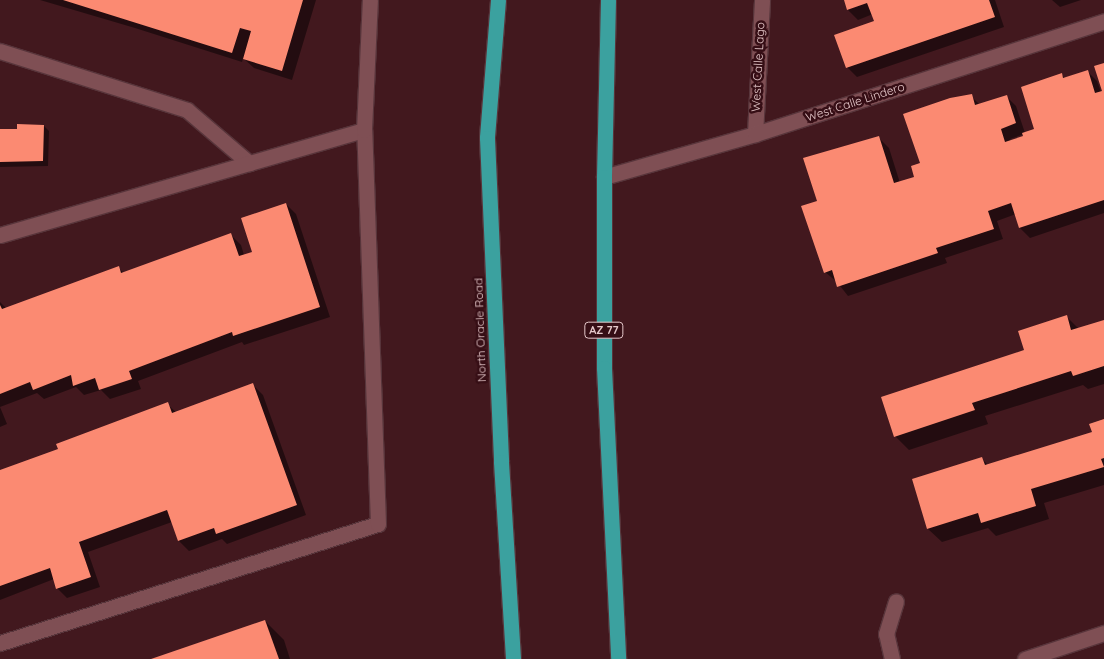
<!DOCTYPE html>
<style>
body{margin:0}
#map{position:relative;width:1104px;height:659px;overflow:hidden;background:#42181e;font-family:Quicksand,sans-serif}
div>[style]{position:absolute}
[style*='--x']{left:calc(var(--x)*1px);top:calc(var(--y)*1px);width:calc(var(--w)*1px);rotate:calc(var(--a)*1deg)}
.shadow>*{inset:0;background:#0007}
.building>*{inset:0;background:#fb8a72}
.roads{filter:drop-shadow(1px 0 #58353b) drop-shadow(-1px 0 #58353b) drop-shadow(0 1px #58353b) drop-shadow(0 -1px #58353b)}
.minor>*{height:15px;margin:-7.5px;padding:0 7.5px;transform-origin:7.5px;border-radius:7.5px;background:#7f4f54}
.highway>*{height:15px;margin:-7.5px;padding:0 7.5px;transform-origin:7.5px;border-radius:7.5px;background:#3ba19f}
span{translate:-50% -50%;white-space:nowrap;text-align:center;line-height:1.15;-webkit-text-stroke:5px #360e15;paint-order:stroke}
.shield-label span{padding:1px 4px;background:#360e15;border:1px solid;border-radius:4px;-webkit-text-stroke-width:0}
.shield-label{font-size:11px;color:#e6c9cb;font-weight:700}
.street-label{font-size:12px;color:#e6c9cb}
</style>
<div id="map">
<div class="shadow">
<div style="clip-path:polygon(40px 0,316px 0,292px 80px,254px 68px,243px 58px,242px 62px,135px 28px)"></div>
<div style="clip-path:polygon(845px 0,995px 0,1004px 27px,857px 77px,847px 67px,875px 22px,873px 14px,858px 20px,848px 10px)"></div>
<div style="clip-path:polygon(1052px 0,1081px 0,1060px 7px)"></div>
<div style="clip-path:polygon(evenodd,1104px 64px,1104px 213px,1030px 238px,1020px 228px,1016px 214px,997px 221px,1003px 239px,945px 258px,947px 263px,848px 296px,837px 282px,825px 272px,819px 202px,879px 138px,889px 148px,900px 183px,915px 178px,921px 164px,971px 96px,980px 105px,1006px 96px,1016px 106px,1025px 133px,1036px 130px,1061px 75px,1065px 78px,1087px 71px,1097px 81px,1101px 92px,1104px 92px,1104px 64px,1024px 134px,1025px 137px,1011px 141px,1010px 139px,1024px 134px)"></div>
<div style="clip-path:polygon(44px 126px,49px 131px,48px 166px,0 167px,0 130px,18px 130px)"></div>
<div style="clip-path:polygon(286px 204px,296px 214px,330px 317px,244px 345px,242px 342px,138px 381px,141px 389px,110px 399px,101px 390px,84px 395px,76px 387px,44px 399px,37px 393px,0 407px,7px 424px,0 427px,0 302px,7px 309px,118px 268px,124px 273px,231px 235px,241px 245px,244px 255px,254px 252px)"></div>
<div style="clip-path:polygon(1066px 316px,1079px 329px,1104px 321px,1104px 384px,1088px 389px,1083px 385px,985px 416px,988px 424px,909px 450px,895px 436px,1026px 351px)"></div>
<div style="clip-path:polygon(253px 385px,263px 395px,306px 515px,227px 544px,222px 539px,189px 551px,179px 541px,172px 522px,88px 552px,100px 587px,67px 598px,57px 588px,54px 579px,0 600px,0 471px,60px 450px,167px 404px,177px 413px)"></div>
<div style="clip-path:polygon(1104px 420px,1104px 485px,1044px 503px,1049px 519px,996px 536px,988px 528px,942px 542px,928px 529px,913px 480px,982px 459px,988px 465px,1093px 433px)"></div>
<div style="clip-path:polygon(265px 621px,284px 640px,290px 659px,154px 659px)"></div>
</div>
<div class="building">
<div style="clip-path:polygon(63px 0,303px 0,282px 71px,243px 59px,251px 31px,240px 28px,232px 53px)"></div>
<div style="clip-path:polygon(844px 0,989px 0,995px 17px,846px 68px,834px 35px,874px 21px,867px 3px,847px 10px)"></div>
<div style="clip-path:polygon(1104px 63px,1104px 200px,1019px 228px,1011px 203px,988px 211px,994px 229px,936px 248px,938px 253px,837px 287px,832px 270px,824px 273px,801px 206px,817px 201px,803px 158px,879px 136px,894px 183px,914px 177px,911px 166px,920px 163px,903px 114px,950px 98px,972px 94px,975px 105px,1007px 95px,1016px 123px,1001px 129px,1005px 142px,1023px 136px,1022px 133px,1034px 129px,1021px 87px,1062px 73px,1063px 78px,1088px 70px,1095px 93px,1102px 91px,1094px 66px)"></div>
<div style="clip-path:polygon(17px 124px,44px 125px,43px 161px,0 162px,0 129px,17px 129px)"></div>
<div style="clip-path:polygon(286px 203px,320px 307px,233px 336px,232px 332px,129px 371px,132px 379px,99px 390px,95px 378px,73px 386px,71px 375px,33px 390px,30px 382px,0 394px,0 305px,2px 309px,119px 266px,121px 273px,231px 233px,239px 256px,252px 252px,241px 218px)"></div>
<div style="clip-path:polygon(1067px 315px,1071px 330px,1104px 320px,1104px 366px,1073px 376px,1071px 371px,972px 403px,975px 410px,894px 437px,881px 397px,1024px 350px,1018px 331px)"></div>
<div style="clip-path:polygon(253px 383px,297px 505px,216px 534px,214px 528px,178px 541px,167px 510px,79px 542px,91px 577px,56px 589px,50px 568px,0 586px,0 470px,58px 449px,56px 444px,168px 402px,172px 413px)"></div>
<div style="clip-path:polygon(1104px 419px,1104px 458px,1101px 459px,1104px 467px,1031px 489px,1036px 506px,981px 523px,978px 513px,927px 529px,912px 479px,982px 457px,985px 465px,1092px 432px,1089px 424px)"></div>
<div style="clip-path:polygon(265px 620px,279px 659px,151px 659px)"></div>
</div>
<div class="roads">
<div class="minor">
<div style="--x:0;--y:51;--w:196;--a:17.5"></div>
<div style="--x:187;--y:110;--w:82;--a:40.5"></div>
<div style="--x:755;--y:134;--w:134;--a:-87"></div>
<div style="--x:604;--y:177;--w:157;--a:-15.9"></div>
<div style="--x:755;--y:134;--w:367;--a:-17.9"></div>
<div style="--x:0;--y:235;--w:379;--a:-16.1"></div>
<div style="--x:0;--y:643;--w:396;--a:-17.5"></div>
<div style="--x:378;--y:524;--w:394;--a:-92"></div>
<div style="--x:364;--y:130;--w:130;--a:-87.4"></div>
<div style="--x:892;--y:659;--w:26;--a:-103"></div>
<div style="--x:886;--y:634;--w:34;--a:-73"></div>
<div style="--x:1025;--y:659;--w:83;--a:-18.2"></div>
</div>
<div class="highway">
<div style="--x:498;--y:0;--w:138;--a:94.6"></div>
<div style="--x:487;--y:138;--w:324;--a:87.5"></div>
<div style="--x:501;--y:462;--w:197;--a:86.5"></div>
<div style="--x:608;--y:0;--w:177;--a:91.3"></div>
<div style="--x:604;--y:177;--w:191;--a:90"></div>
<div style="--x:604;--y:368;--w:291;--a:87.2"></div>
</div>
</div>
<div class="shield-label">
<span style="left:604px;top:330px">AZ 77</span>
</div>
<div class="street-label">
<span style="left:758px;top:67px;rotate:-87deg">West Calle Lago</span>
<span style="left:855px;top:102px;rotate:-18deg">West Calle Lindero</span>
<span style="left:480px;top:330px;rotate:-92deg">North Oracle Road</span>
</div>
</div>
